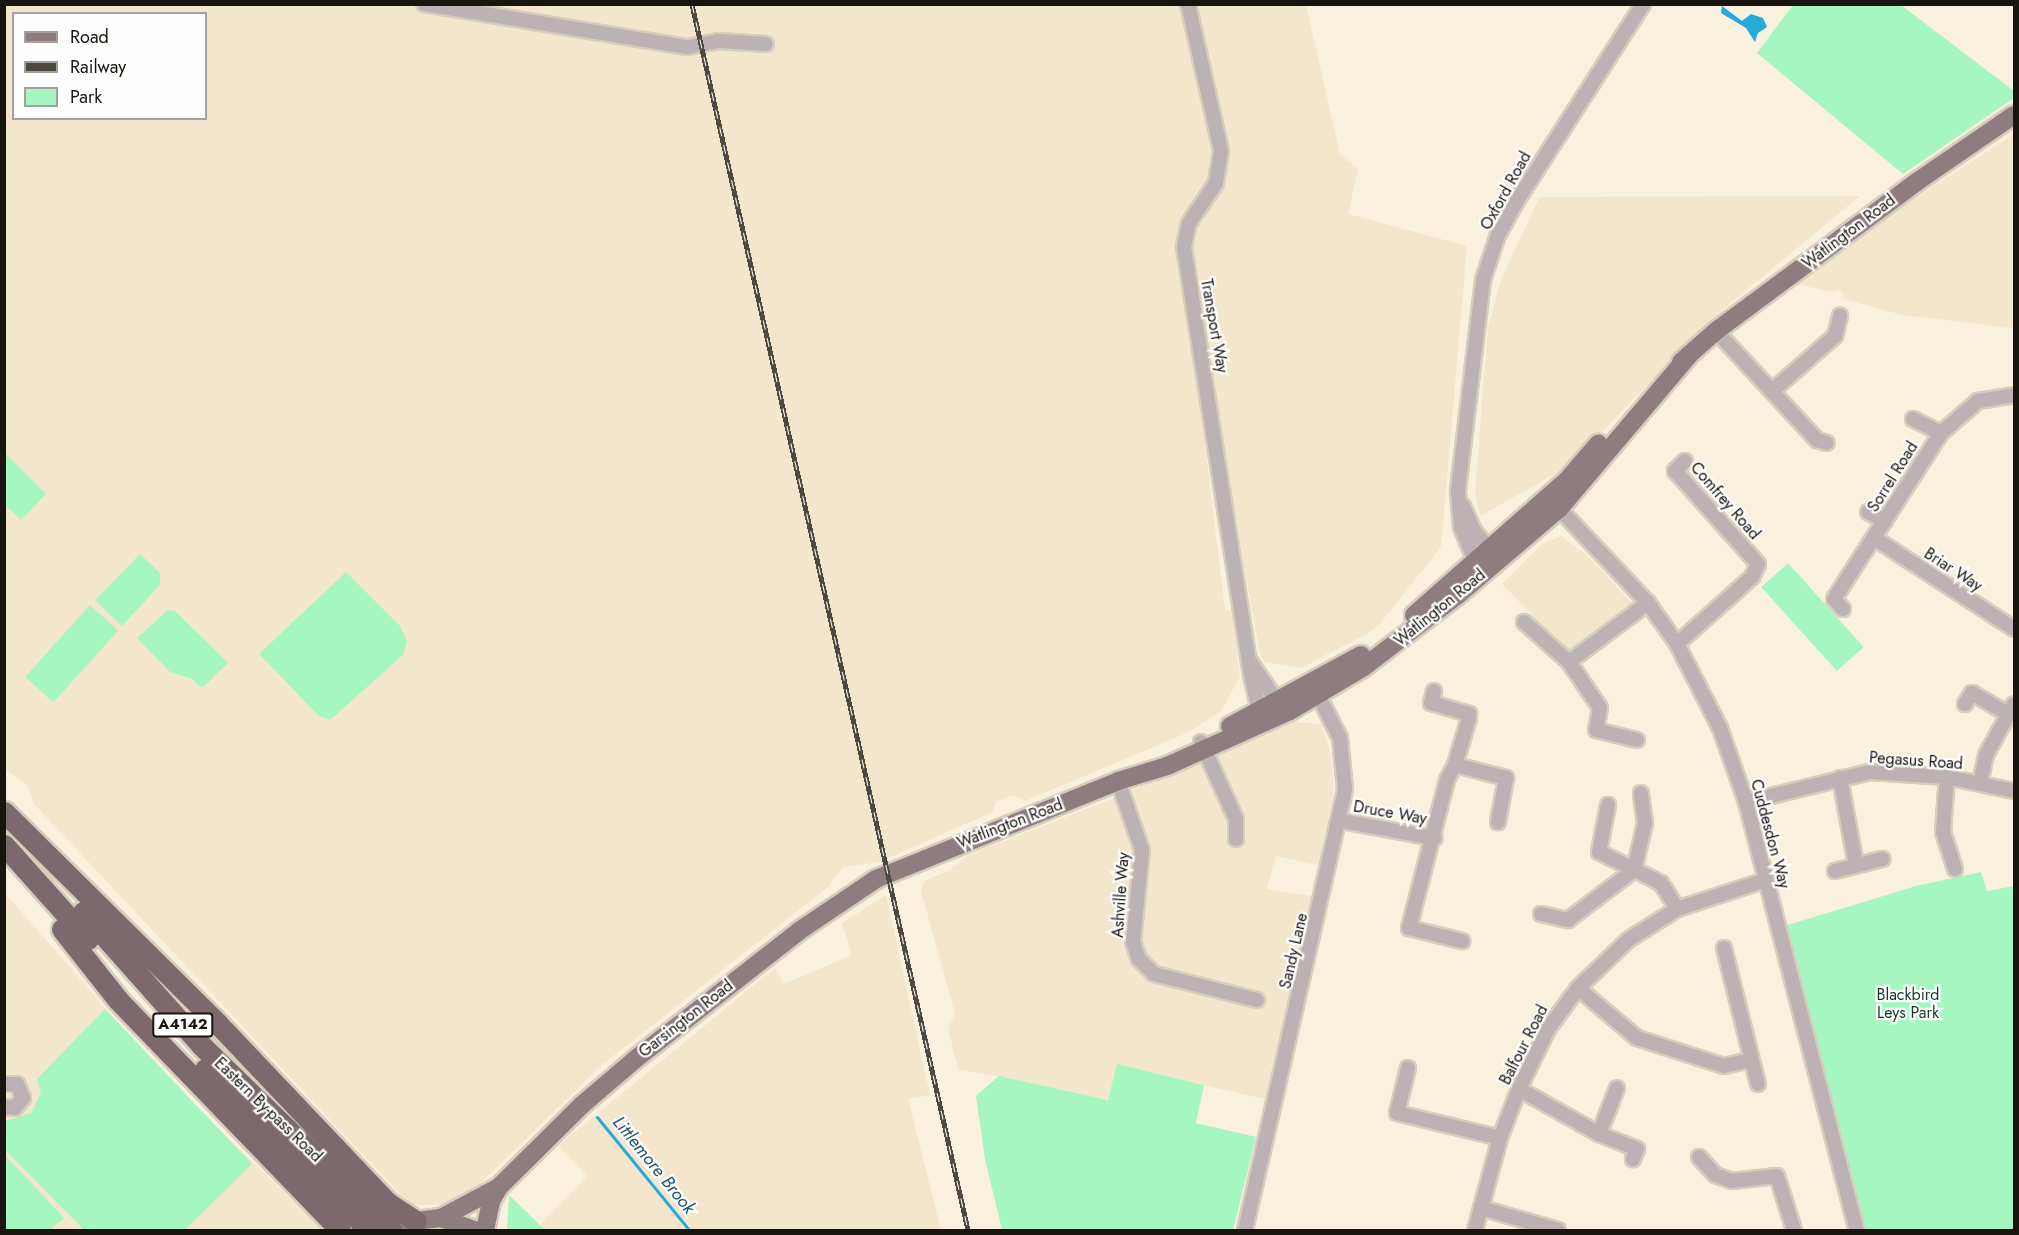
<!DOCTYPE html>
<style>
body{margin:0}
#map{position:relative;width:2019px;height:1235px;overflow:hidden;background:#faf0de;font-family:Jost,sans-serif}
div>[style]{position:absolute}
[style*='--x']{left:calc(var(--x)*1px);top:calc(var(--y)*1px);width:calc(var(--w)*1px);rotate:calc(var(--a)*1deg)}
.built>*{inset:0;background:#f3e6cd}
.green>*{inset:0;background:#a6f6c2;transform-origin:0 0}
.water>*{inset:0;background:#25aad9}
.stream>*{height:3px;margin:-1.5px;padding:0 1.5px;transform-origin:1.5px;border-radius:1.5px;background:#25aad9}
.roads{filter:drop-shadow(2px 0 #d6cdbd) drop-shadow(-2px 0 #d6cdbd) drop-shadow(0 2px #d6cdbd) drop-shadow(0 -2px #d6cdbd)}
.minor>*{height:14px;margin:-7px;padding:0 7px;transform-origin:7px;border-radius:7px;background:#bcb2b3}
.major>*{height:18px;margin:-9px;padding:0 9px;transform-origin:9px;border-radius:9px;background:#8e7c7f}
.highway>*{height:21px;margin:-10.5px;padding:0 10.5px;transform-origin:10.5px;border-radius:10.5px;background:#7d696d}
.rail>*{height:5px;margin-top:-2.5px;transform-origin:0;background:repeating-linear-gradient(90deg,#fefefe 0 9px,#4e4940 0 18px);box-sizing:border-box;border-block:2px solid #4e4940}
span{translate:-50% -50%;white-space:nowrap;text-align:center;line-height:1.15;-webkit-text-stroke:4.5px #fefefe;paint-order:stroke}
.shield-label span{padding:2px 4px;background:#fefefe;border:2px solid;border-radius:4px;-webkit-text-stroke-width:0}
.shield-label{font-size:15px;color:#18150f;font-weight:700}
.street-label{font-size:16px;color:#18150f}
.park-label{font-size:16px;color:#113a22}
.water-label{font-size:18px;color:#225468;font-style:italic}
.frame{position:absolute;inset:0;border:6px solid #18150f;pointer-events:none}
.legend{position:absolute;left:12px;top:12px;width:195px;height:108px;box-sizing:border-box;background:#fefefe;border:2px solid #a2a19e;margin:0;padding:8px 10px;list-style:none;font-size:18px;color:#18150f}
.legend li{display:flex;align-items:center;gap:12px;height:30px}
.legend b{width:30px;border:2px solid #a2a19e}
</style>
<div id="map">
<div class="built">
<div style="clip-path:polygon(evenodd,4px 5px,1306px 5px,1340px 154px,1358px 169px,1348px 214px,1467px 246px,1441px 547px,1379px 625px,1365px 635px,1301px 668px,1265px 662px,1260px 654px,1216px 413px,1202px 417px,1225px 611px,1232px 610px,1240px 677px,1221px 711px,1187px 733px,1025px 801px,1013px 795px,996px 802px,993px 812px,879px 862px,843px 867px,828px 887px,603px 1064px,465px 1198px,438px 1205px,415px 1205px,401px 1195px,34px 804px,27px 785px,5px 769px,4px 5px,14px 14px,206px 14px,206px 118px,14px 118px,14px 14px)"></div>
<div style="clip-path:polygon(2014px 134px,2014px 328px,1902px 315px,1841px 298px,1845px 295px,1840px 290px,1831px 292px,1797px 284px,1915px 198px)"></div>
<div style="clip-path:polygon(1860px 196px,1709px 321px,1569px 466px,1480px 516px,1475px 492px,1488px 327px,1502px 277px,1540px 197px)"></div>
<div style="clip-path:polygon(1561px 536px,1585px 554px,1637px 608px,1570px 654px,1502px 584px,1541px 545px)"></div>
<div style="clip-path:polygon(1292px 722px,1321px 724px,1331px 756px,1334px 790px,1318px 865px,1276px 856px,1267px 889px,1311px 896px,1265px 1099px,1117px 1065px,1109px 1100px,958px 1069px,948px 1028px,955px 1014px,921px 891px,924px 881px,948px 871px,968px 855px,1120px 796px)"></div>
<div style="clip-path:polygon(4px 892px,163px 1074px,322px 1230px,5px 1230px)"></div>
<div style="clip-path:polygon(886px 895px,930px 1095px,908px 1099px,941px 1230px,546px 1230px,540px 1225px,587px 1176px,558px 1146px,775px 968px,784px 984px,852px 955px,842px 923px)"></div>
</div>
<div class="green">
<div style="clip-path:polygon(1793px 5px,1901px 5px,2014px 91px,2014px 98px,1903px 174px,1757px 53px)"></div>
<div style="clip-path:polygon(4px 452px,46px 494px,21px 520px,5px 505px)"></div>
<div style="clip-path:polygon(140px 554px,160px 573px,160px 585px,122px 626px,95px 600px)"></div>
<div style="left:1788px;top:563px;width:113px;height:36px;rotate:48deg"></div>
<div style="clip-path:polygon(346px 572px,400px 626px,407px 641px,403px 655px,330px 720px,319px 716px,259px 654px)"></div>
<div style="left:90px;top:605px;width:38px;height:97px;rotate:42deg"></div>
<div style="clip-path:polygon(168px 610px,175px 611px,228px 663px,202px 688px,192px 679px,170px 672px,137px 638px)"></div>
<div style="clip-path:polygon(1981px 872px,1987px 891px,2014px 886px,2014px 1230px,1857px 1230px,1778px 928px,1916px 886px)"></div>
<div style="clip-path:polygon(105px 1009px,252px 1164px,185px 1230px,84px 1230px,5px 1150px,5px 1121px,31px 1113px,41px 1093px,37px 1079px)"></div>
<div style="clip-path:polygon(1117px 1064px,1204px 1085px,1196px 1123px,1256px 1137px,1233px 1230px,1002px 1230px,985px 1159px,976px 1096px,999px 1076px,1108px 1100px)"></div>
<div style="clip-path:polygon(5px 1155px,64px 1218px,50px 1230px,5px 1230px)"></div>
<div style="clip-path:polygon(509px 1195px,540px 1225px,546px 1230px,507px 1230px)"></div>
</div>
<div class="water">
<div style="clip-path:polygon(1722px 6px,1742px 21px,1751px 14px,1763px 18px,1767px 27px,1758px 33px,1755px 42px,1746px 28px,1721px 13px)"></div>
</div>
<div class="stream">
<div style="--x:597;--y:1117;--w:146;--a:50.8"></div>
</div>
<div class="roads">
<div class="minor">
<div style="--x:424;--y:4;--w:267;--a:9.3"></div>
<div style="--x:688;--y:47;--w:31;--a:-11"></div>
<div style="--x:718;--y:41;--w:48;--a:3.6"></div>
<div style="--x:1188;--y:4;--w:151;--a:77.3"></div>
<div style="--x:1221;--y:151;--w:32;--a:99"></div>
<div style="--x:1216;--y:183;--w:48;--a:124"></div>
<div style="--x:1189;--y:223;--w:25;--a:102"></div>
<div style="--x:1184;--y:247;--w:433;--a:81.1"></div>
<div style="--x:1251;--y:675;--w:35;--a:77"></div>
<div style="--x:1259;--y:709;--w:16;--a:38"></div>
<div style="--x:1272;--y:719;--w:19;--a:-78"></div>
<div style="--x:1276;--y:700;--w:45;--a:-124"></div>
<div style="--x:1716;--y:331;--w:149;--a:47.2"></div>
<div style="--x:1817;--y:440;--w:10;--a:17"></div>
<div style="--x:1772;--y:391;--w:84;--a:-41.1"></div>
<div style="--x:1835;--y:336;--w:21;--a:-76"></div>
<div style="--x:1913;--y:419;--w:31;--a:27"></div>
<div style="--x:1553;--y:502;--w:139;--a:46.8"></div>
<div style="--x:1648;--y:603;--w:50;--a:54.7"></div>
<div style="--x:1677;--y:644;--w:94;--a:62.9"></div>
<div style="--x:1720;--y:728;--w:78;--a:70.6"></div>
<div style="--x:1746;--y:802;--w:442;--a:75.5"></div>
<div style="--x:1463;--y:506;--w:27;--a:66"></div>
<div style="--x:1474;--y:531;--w:32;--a:49"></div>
<div style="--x:1868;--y:512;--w:19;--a:28"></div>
<div style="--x:1874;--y:538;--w:167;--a:33"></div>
<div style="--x:1478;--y:568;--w:44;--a:-112.5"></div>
<div style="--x:1461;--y:527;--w:37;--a:-95"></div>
<div style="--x:1458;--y:490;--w:211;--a:-83.2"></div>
<div style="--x:1483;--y:280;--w:47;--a:-71.6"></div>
<div style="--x:1498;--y:235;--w:41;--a:-60.9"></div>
<div style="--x:1518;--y:199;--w:232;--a:-57.3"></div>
<div style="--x:1843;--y:609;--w:13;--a:-132"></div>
<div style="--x:1834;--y:599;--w:197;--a:-57.2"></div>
<div style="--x:1941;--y:433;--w:49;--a:-40.9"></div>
<div style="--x:1978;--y:401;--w:36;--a:-9"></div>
<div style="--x:1524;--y:622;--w:60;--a:41.6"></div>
<div style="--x:1569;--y:662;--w:99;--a:-36.8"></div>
<div style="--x:1677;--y:644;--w:101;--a:-41.8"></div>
<div style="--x:1752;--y:577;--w:14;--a:-65"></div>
<div style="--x:1758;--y:564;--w:125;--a:-131.7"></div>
<div style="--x:1675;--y:471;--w:14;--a:-45"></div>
<div style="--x:1569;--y:662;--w:55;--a:56"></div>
<div style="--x:1600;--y:708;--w:22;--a:100"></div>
<div style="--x:1596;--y:730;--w:42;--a:13.7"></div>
<div style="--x:1434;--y:691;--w:12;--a:104"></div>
<div style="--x:1431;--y:703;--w:40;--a:16"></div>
<div style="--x:1469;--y:714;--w:4;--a:90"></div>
<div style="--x:1469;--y:718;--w:49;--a:106.6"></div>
<div style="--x:1455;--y:765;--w:17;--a:118"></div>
<div style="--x:1447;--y:780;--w:153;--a:104.4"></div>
<div style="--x:1409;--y:928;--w:55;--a:13.8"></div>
<div style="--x:1965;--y:704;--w:13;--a:-58"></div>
<div style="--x:1972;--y:693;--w:42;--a:30.3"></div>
<div style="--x:1201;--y:742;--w:85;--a:65.6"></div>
<div style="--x:1236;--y:819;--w:20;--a:90"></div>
<div style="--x:1455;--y:765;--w:53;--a:14.3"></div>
<div style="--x:1506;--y:778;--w:45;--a:100.3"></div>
<div style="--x:1947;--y:777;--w:55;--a:94.2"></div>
<div style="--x:1943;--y:832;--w:39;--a:72"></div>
<div style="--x:1840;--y:778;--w:88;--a:79.6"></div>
<div style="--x:1118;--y:781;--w:73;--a:70.8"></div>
<div style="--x:1142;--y:850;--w:92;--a:95.6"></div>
<div style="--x:1133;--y:942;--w:18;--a:71"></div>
<div style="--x:1139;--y:959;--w:21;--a:45"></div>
<div style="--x:1154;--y:974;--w:106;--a:14.2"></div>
<div style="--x:1980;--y:783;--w:29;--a:-78"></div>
<div style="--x:1986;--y:755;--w:58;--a:-61.2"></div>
<div style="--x:1746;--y:802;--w:128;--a:-13.6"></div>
<div style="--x:1870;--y:772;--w:77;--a:3.7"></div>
<div style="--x:1947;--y:777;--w:68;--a:11.8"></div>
<div style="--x:1608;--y:805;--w:48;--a:100.8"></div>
<div style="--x:1599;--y:852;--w:69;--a:26.6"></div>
<div style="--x:1661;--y:883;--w:31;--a:58"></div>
<div style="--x:1341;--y:821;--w:95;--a:10.4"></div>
<div style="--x:1835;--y:871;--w:49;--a:-14.3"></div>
<div style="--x:1541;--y:914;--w:28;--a:13"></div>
<div style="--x:1568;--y:920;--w:83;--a:-37.1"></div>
<div style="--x:1634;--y:870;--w:48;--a:-76.8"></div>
<div style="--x:1645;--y:823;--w:30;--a:-98"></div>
<div style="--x:1724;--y:948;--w:140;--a:76"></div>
<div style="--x:1578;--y:988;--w:77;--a:40.3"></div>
<div style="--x:1637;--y:1038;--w:91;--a:17.8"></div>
<div style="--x:1724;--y:1066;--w:28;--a:-13"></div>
<div style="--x:1408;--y:1068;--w:46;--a:103.7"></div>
<div style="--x:1397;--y:1113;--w:106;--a:13.6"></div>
<div style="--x:4;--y:1084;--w:13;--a:0"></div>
<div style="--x:17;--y:1084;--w:15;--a:67"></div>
<div style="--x:23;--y:1098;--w:13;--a:129"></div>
<div style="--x:15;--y:1108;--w:11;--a:-175"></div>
<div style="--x:1519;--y:1089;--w:92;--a:29.4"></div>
<div style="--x:1599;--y:1134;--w:41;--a:21.5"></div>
<div style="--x:1637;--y:1149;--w:11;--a:112"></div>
<div style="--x:1599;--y:1134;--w:49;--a:-68.6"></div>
<div style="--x:1699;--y:1157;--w:24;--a:48"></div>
<div style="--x:1715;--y:1175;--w:18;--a:19"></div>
<div style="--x:1732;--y:1181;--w:45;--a:-6.3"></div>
<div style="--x:1777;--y:1176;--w:57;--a:72.5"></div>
<div style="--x:1481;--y:1208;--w:80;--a:15.9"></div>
<div style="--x:1245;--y:1230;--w:452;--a:-77.2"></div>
<div style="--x:1345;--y:789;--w:51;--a:-95.6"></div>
<div style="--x:1340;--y:738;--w:57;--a:-117"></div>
<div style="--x:1475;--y:1230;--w:95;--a:-74.8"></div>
<div style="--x:1500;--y:1138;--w:53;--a:-68.8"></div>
<div style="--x:1519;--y:1089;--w:67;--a:-64.2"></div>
<div style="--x:1548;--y:1029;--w:51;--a:-53.8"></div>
<div style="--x:1578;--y:988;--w:69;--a:-43.8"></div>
<div style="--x:1628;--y:940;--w:58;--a:-32.3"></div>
<div style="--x:1677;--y:909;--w:94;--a:-18"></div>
</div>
<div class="major">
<div style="--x:1681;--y:362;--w:47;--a:-41.5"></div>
<div style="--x:1716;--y:331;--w:252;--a:-36.6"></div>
<div style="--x:1918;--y:181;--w:116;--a:-34.5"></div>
<div style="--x:1414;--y:615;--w:204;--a:-41.4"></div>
<div style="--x:1567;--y:480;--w:48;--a:-49.3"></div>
<div style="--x:1230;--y:726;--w:149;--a:-28.5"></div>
<div style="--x:441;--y:1218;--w:66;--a:-28.1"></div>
<div style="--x:499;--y:1187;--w:118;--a:-44.7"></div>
<div style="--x:583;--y:1104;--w:72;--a:-40.5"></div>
<div style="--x:638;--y:1057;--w:204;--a:-38"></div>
<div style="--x:799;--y:931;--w:93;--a:-34"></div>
<div style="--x:876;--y:879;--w:261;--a:-22"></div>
<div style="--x:1118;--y:781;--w:51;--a:-17"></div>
<div style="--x:1167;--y:766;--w:135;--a:-24.1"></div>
<div style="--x:1290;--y:711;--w:86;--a:-30.7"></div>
<div style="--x:1364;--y:667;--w:120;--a:-37.5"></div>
<div style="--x:1459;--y:594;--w:131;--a:-40.4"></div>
<div style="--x:1559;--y:509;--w:202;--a:-49.8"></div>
<div style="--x:399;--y:1230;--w:19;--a:-28"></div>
<div style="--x:416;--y:1221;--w:25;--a:-7"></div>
<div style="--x:441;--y:1218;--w:35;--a:20"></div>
<div style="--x:485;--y:1230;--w:30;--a:-78"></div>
<div style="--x:491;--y:1201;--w:14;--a:-60"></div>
</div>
<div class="highway">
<div style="--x:4;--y:812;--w:301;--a:44.7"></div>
<div style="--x:218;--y:1024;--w:247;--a:46.5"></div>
<div style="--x:388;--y:1203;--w:33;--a:33"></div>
<div style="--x:4;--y:845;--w:126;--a:48.2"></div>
<div style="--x:83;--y:912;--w:178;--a:48.4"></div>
<div style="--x:201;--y:1045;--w:265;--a:44.2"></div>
<div style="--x:62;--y:929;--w:90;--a:51.7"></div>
<div style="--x:118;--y:1000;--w:320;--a:46"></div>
<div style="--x:205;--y:1069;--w:230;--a:44.5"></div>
</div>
</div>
<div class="rail">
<div style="--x:692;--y:4;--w:1257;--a:77.31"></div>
</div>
<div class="shield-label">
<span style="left:183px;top:1025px">A4142</span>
</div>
<div class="street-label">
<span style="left:1506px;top:191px;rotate:-61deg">Oxford Road</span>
<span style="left:1849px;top:232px;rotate:-37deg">Watlington Road</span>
<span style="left:1214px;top:326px;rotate:80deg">Transport Way</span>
<span style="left:1893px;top:477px;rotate:-58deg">Sorrel Road</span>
<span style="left:1725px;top:501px;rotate:49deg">Comfrey Road</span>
<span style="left:1953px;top:570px;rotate:33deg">Briar Way</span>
<span style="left:1440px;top:608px;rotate:-39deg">Watlington Road</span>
<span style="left:1916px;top:761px;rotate:4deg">Pegasus Road</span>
<span style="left:1390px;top:813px;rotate:10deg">Druce Way</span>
<span style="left:1010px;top:824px;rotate:-21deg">Watlington Road</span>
<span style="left:1770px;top:834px;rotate:75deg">Cuddesdon Way</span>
<span style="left:1121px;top:895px;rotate:-86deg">Ashville Way</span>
<span style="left:1294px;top:951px;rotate:-77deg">Sandy Lane</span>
<span style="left:686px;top:1019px;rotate:-38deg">Garsington Road</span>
<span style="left:1524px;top:1045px;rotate:-63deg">Balfour Road</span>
<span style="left:268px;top:1110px;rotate:44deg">Eastern By-pass Road</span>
</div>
<div class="park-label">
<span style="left:1908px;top:1004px">Blackbird<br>Leys Park</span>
</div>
<div class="water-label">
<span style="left:654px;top:1165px;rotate:51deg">Littlemore Brook</span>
</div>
<div class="frame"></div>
<ul class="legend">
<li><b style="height:8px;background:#8e7c7f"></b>Road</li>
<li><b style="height:8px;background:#4e4940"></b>Railway</li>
<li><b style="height:16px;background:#a6f6c2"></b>Park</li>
</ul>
</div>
